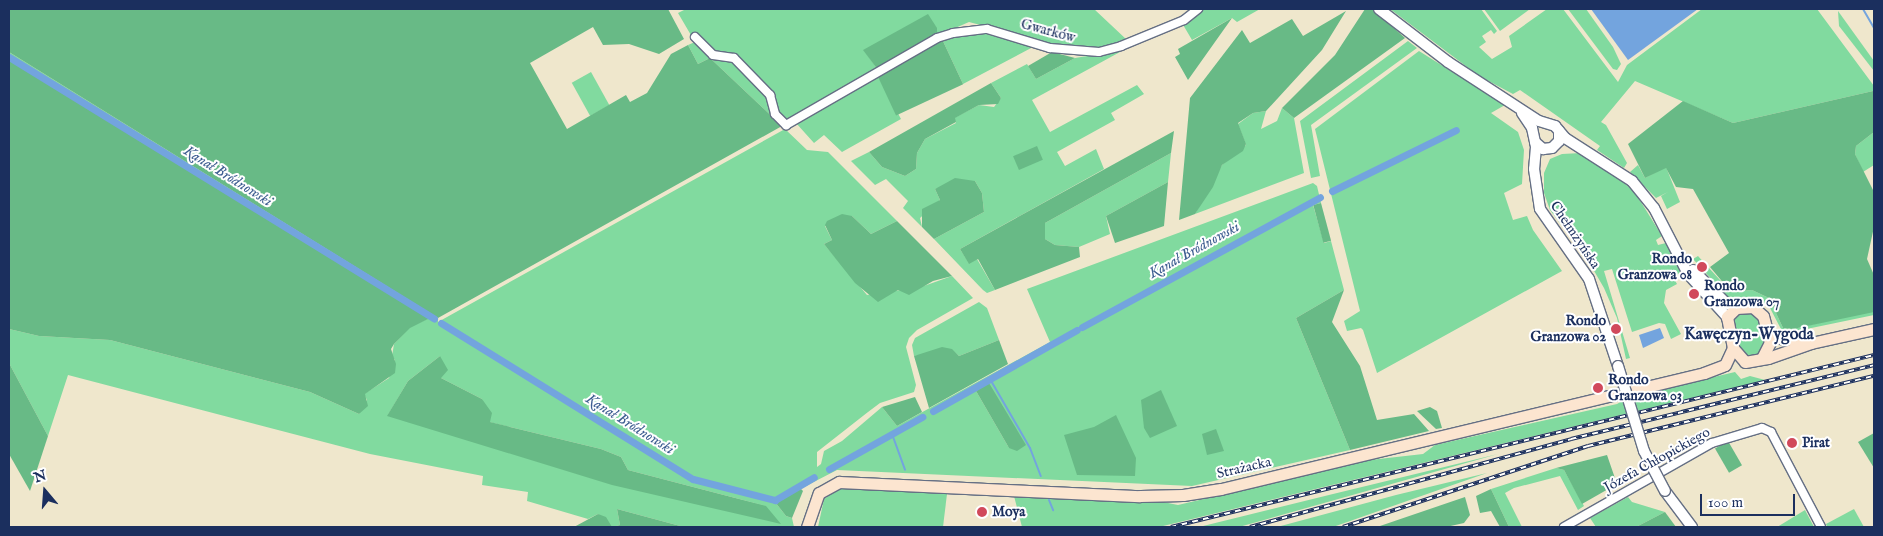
<!DOCTYPE html>
<meta charset="utf-8">
<style>
body{margin:0}
#map{position:relative;width:1883px;height:536px;overflow:hidden;background:#efe7cc;font-family:"IM FELL English",serif}
div>[style]{position:absolute}
[style*='--x']{left:calc(var(--x)*1px);top:calc(var(--y)*1px);width:calc(var(--w)*1px);rotate:calc(var(--a)*1deg)}
.green>*{inset:0;background:#81da9f;transform-origin:0 0}
.forest>*{inset:0;background:#68ba86;transform-origin:0 0}
.water>*{inset:0;background:#73a4de}
.stream>*{height:2px;margin:-1px;padding:0 1px;transform-origin:1px;border-radius:1px;background:#73a4de}
.canal>*{height:7px;margin:-3.5px;padding:0 3.5px;transform-origin:3.5px;border-radius:3.5px;background:#73a4de}
.roads{filter:drop-shadow(1px 0 #656f84) drop-shadow(-1px 0 #656f84) drop-shadow(0 1px #656f84) drop-shadow(0 -1px #656f84)}
.minor>*{height:8px;margin:-4px;padding:0 4px;transform-origin:4px;border-radius:4px;background:#fff}
.tertiary>*{height:10px;margin:-5px;padding:0 5px;transform-origin:5px;border-radius:5px;background:#fff}
.secondary>*{height:11px;margin:-5.5px;padding:0 5.5px;transform-origin:5.5px;border-radius:5.5px;background:#fce5d0}
.rail>*{height:4px;margin-top:-2px;transform-origin:0;background:repeating-linear-gradient(90deg,#fff 0 5.5px,#1b2f5e 0 11px);box-sizing:border-box;border-block:1px solid #1b2f5e}
.bridges{filter:drop-shadow(1px 0 #656f84) drop-shadow(-1px 0 #656f84) drop-shadow(0 1px #656f84) drop-shadow(0 -1px #656f84)}
.tertiary-bridge>*{height:10px;margin:-5px;padding:0 5px;transform-origin:5px;border-radius:5px;background:#fff}
.dots>*{width:14px;height:14px;translate:-50% -50%;box-sizing:border-box;border:2px solid #fff;border-radius:50%}
span{translate:-50% -50%;white-space:nowrap;text-align:center;line-height:1.15;-webkit-text-stroke:4px #fff;paint-order:stroke}
.street-label{font-size:14px;color:#1b2f5e}
.poi-label{font-size:14px;color:#1b2f5e;font-weight:700}
.right{translate:-100% -50%;text-align:right}
.left{translate:0 -50%;text-align:left}
.water-label{font-size:15px;color:#3e5e91;font-style:italic}
.quarter-label{font-size:16px;color:#1b2f5e;font-weight:700}
.frame{position:absolute;inset:0;border:10px solid #1b2f5e;pointer-events:none}
.north{position:absolute;left:20px;top:466px;width:50px;height:50px;-webkit-text-stroke:4px #fff;paint-order:stroke;rotate:342deg;font-size:14px;font-weight:700;line-height:20px;text-align:center;color:#1b2f5e}
.north::after{content:'';display:block;margin:auto;width:18px;height:22px;background:#1b2f5e;clip-path:polygon(50% 0,100% 100%,50% 72%,0 100%)}
.scale{position:absolute;left:1700px;top:494px;width:95px;height:22px;box-sizing:border-box;border:2px solid #1b2f5e;border-top:0;padding-left:6px;font-size:15px;line-height:18px;white-space:nowrap;color:#1b2f5e;-webkit-text-stroke:4px #fff;paint-order:stroke}
</style>
<div id="map">
<div class="green">
<div style="clip-path:polygon(686px 9px,1094px 9px,1127px 40px,1095px 49px,1071px 49px,969px 22px,937px 36px,864px 50px,878px 70px,782px 126px,710px 58px,698px 64px,688px 45px,695px 42px,678px 13px)"></div>
<div style="clip-path:polygon(1203px 9px,1260px 9px,1237px 22px,1232px 18px,1192px 40px,1182px 23px)"></div>
<div style="clip-path:polygon(1390px 9px,1481px 9px,1497px 31px,1494px 34px,1491px 30px,1482px 36px,1486px 42px,1479px 47px,1492px 59px,1512px 47px,1509px 36px,1547px 9px,1563px 9px,1618px 82px,1627px 65px,1702px 9px,1817px 9px,1874px 86px,1874px 93px,1873px 91px,1733px 123px,1635px 81px,1601px 122px,1606px 125px,1627px 163px,1624px 168px,1597px 150px,1600px 146px,1520px 90px,1513px 94px,1479px 76px)"></div>
<div style="clip-path:polygon(1484px 9px,1530px 9px,1500px 31px)"></div>
<div style="clip-path:polygon(1568px 9px,1586px 9px,1613px 47px,1621px 64px,1617px 70px,1613px 69px)"></div>
<div style="clip-path:polygon(1838px 11px,1874px 61px,1874px 71px,1839px 26px)"></div>
<div style="clip-path:polygon(976px 31px,1024px 45px,1033px 47px,963px 84px,942px 39px)"></div>
<div style="clip-path:polygon(1408px 41px,1417px 48px,1311px 125px,1320px 176px,1311px 178px,1300px 121px)"></div>
<div style="clip-path:polygon(1118px 51px,1120px 52px,1032px 100px,1050px 132px,1137px 85px,1144px 94px,1111px 113px,1115px 120px,1057px 152px,1065px 166px,1096px 149px,1104px 169px,960px 249px,969px 263px,977px 259px,995px 290px,987px 293px,983px 290px,934px 239px,984px 212px,982px 193px,975px 181px,935px 189px,940px 200px,920px 218px,922px 227px,903px 208px,908px 201px,886px 179px,875px 185px,851px 161px,869px 152px,882px 167px,905px 176px,916px 169px,917px 153px,925px 139px,956px 123px,954px 118px,979px 105px,994px 107px,1001px 98px,991px 83px,1027px 64px,1036px 79px,1075px 58px)"></div>
<div style="clip-path:polygon(1419px 51px,1505px 105px,1491px 113px,1518px 132px,1524px 150px,1522px 184px,1504px 193px,1513px 220px,1527px 216px,1533px 230px,1562px 271px,1377px 373px,1363px 330px,1361px 328px,1347px 331px,1344px 321px,1360px 311px,1315px 129px)"></div>
<div style="clip-path:polygon(evenodd,9px 52px,438px 318px,438px 322px,785px 129px,807px 150px,828px 152px,897px 221px,871px 234px,852px 216px,825px 226px,832px 240px,824px 244px,867px 295px,921px 287px,952px 276px,973px 298px,917px 330px,909px 338px,906px 347px,916px 385px,914px 392px,880px 403px,868px 412px,817px 452px,817px 467px,821px 464px,824px 451px,842px 441px,882px 407px,897px 426px,1050px 342px,1027px 289px,1313px 183px,1317px 186px,1321px 203px,1313px 205px,1324px 243px,1331px 241px,1344px 290px,1296px 318px,1350px 450px,1192px 486px,837px 470px,775px 502px,786px 516px,792px 518px,794px 527px,684px 527px,617px 509px,620px 525px,612px 527px,598px 514px,588px 519px,527px 501px,528px 492px,482px 485px,483px 476px,370px 454px,68px 375px,48px 436px,9px 363px,9px 329px,39px 336px,110px 340px,310px 392px,359px 414px,367px 400px,364px 394px,389px 378px,395px 360px,392px 356px,394px 344px,410px 327px,429px 318px,9px 59px,9px 52px,440px 356px,441px 378px,482px 399px,489px 422px,601px 449px,621px 457px,628px 470px,766px 506px,388px 415px,408px 381px,440px 356px,9px 52px,989px 383px,1009px 448px,976px 391px,989px 383px)"></div>
<div style="left:591px;top:72px;width:38px;height:22px;rotate:61deg"></div>
<div style="clip-path:polygon(878px 76px,901px 119px,842px 152px,824px 135px,814px 143px,796px 123px)"></div>
<div style="clip-path:polygon(1282px 108px,1294px 118px,1304px 173px,1195px 214px,1222px 165px,1246px 145px,1238px 124px,1253px 113px,1266px 111px,1261px 129px,1277px 121px)"></div>
<div style="clip-path:polygon(1874px 132px,1874px 165px,1863px 172px,1855px 154px,1856px 146px)"></div>
<div style="clip-path:polygon(1171px 153px,1168px 182px,1106px 216px,1110px 234px,1079px 247px,1055px 245px,1045px 239px,1045px 223px)"></div>
<div style="clip-path:polygon(1581px 153px,1616px 175px,1636px 194px,1662px 236px,1656px 240px,1658px 245px,1666px 243px,1681px 272px,1673px 277px,1677px 284px,1666px 290px,1664px 303px,1681px 334px,1671px 339px,1665px 324px,1659px 323px,1632px 332px,1612px 269px,1604px 271px,1630px 358px,1626px 359px,1617px 318px,1604px 288px,1586px 257px,1550px 210px,1544px 193px,1544px 173px,1550px 159px,1562px 154px)"></div>
<div style="clip-path:polygon(1638px 165px,1645px 178px,1666px 167px,1680px 202px,1667px 209px,1661px 196px,1668px 192px,1656px 198px,1630px 172px)"></div>
<div style="clip-path:polygon(1698px 256px,1731px 292px,1752px 290px,1769px 298px,1783px 328px,1793px 329px,1865px 312px,1874px 312px,1874px 315px,1797px 331px,1782px 331px,1770px 308px,1760px 300px,1728px 297px,1693px 259px)"></div>
<div style="clip-path:polygon(979px 302px,987px 308px,999px 340px,959px 356px,952px 350px,914px 356px,912px 345px,915px 338px)"></div>
<div style="clip-path:polygon(1748px 311px,1757px 316px,1768px 340px,1757px 355px,1749px 356px,1738px 352px,1731px 318px)"></div>
<div style="clip-path:polygon(1735px 372px,1741px 379px,1750px 376px,1765px 380px,1159px 527px,1022px 527px,1014px 496px,1153px 500px,1178px 505px,1370px 460px,1423px 454px,1435px 445px,1617px 404px,1629px 397px)"></div>
<div style="clip-path:polygon(1498px 454px,1239px 527px,1199px 527px,1333px 494px)"></div>
<div style="clip-path:polygon(1556px 468px,1564px 470px,1584px 506px,1578px 510px,1560px 476px,1514px 488px,1505px 493px,1522px 527px,1509px 527px,1491px 489px)"></div>
<div style="clip-path:polygon(1487px 473px,1333px 527px,1277px 527px,1396px 495px)"></div>
<div style="clip-path:polygon(840px 488px,943px 492px,947px 494px,943px 527px,818px 527px,824px 499px)"></div>
<div style="clip-path:polygon(1628px 497px,1632px 502px,1665px 512px,1636px 527px,1596px 527px,1590px 518px)"></div>
<div style="clip-path:polygon(1854px 509px,1864px 527px,1827px 527px,1826px 524px)"></div>
<div style="clip-path:polygon(1805px 510px,1814px 527px,1777px 527px)"></div>
</div>
<div class="forest">
<div style="clip-path:polygon(9px 9px,668px 9px,684px 39px,659px 54px,629px 44px,603px 45px,593px 27px,530px 63px,567px 129px,626px 95px,630px 102px,647px 93px,671px 54px,688px 45px,698px 64px,710px 58px,782px 126px,438px 318px,9px 52px)"></div>
<div style="clip-path:polygon(1365px 9px,1373px 9px,1405px 38px,1294px 118px,1282px 108px,1335px 55px)"></div>
<div style="clip-path:polygon(1346px 11px,1322px 50px,1266px 111px,1253px 113px,1238px 123px,1246px 144px,1243px 151px,1222px 165px,1213px 187px,1195px 214px,1179px 220px,1190px 98px,1242px 30px,1250px 43px,1292px 19px,1303px 36px)"></div>
<div style="clip-path:polygon(928px 14px,937px 28px,937px 36px,878px 70px,863px 50px)"></div>
<div style="clip-path:polygon(1232px 18px,1188px 80px,1175px 57px,1180px 54px,1178px 49px)"></div>
<div style="left:942px;top:39px;width:50px;height:74px;rotate:65deg"></div>
<div style="clip-path:polygon(1052px 52px,1075px 58px,1036px 79px,1028px 66px)"></div>
<div style="clip-path:polygon(9px 59px,430px 318px,410px 328px,394px 344px,391px 349px,396px 364px,395px 373px,365px 394px,368px 406px,359px 414px,310px 392px,110px 340px,39px 336px,9px 329px)"></div>
<div style="clip-path:polygon(991px 83px,1001px 98px,998px 104px,979px 105px,955px 118px,956px 122px,925px 139px,917px 153px,916px 169px,905px 176px,882px 167px,869px 152px)"></div>
<div style="clip-path:polygon(1873px 91px,1874px 132px,1856px 146px,1855px 154px,1874px 192px,1874px 227px,1867px 259px,1874px 275px,1874px 312px,1793px 329px,1783px 328px,1769px 298px,1752px 290px,1731px 292px,1710px 267px,1729px 253px,1693px 189px,1676px 187px,1666px 168px,1645px 178px,1628px 144px,1683px 101px,1733px 123px)"></div>
<div style="clip-path:polygon(1174px 131px,1171px 153px,1045px 223px,1045px 239px,1055px 245px,1079px 247px,1080px 257px,995px 290px,978px 259px,969px 264px,960px 249px)"></div>
<div style="left:1037px;top:146px;width:15px;height:26px;rotate:67deg"></div>
<div style="clip-path:polygon(955px 178px,975px 181px,982px 193px,984px 212px,934px 239px,922px 227px,922px 209px,940px 200px,935px 189px)"></div>
<div style="clip-path:polygon(1168px 182px,1164px 226px,1115px 243px,1106px 216px)"></div>
<div style="left:1321px;top:203px;width:39px;height:8px;rotate:75deg"></div>
<div style="clip-path:polygon(842px 214px,852px 216px,871px 234px,897px 221px,952px 276px,933px 281px,909px 295px,898px 290px,878px 302px,855px 283px,824px 244px,832px 240px,825px 225px,827px 221px)"></div>
<div style="clip-path:polygon(1344px 290px,1332px 322px,1360px 366px,1377px 420px,1414px 414px,1429px 431px,1350px 450px,1296px 318px)"></div>
<div style="clip-path:polygon(999px 340px,1008px 364px,929px 408px,914px 356px,942px 347px,952px 349px,959px 356px)"></div>
<div style="clip-path:polygon(440px 356px,448px 370px,441px 378px,482px 399px,492px 413px,490px 422px,601px 449px,621px 457px,628px 470px,766px 506px,781px 524px,612px 485px,387px 416px,408px 381px)"></div>
<div style="clip-path:polygon(9px 363px,48px 436px,30px 491px,9px 454px)"></div>
<div style="clip-path:polygon(989px 383px,1026px 445px,1017px 451px,1009px 448px,976px 391px)"></div>
<div style="clip-path:polygon(1161px 390px,1177px 426px,1150px 438px,1144px 428px,1141px 400px)"></div>
<div style="clip-path:polygon(915px 397px,922px 412px,897px 426px,882px 407px)"></div>
<div style="clip-path:polygon(1430px 407px,1437px 411px,1442px 428px,1436px 429px,1417px 411px)"></div>
<div style="clip-path:polygon(1116px 415px,1136px 458px,1135px 476px,1077px 475px,1064px 435px,1094px 427px)"></div>
<div style="clip-path:polygon(1216px 429px,1224px 451px,1207px 455px,1202px 434px)"></div>
<div style="clip-path:polygon(1874px 433px,1874px 468px,1858px 442px)"></div>
<div style="left:1728px;top:441px;width:28px;height:15px;rotate:60deg"></div>
<div style="clip-path:polygon(1607px 455px,1617px 484px,1582px 504px,1564px 470px,1556px 468px)"></div>
<div style="clip-path:polygon(800px 488px,803px 491px,792px 518px,786px 516px,775px 502px)"></div>
<div style="clip-path:polygon(1491px 489px,1509px 527px,1500px 527px,1491px 511px,1480px 513px,1476px 496px)"></div>
<div style="clip-path:polygon(1465px 497px,1470px 515px,1464px 523px,1446px 527px,1377px 527px)"></div>
<div style="clip-path:polygon(617px 509px,684px 527px,574px 527px,598px 514px,606px 517px,612px 527px,620px 525px)"></div>
<div style="clip-path:polygon(1665px 512px,1676px 527px,1636px 527px)"></div>
</div>
<div class="water">
<div style="clip-path:polygon(1591px 9px,1698px 9px,1628px 60px)"></div>
<div style="clip-path:polygon(1660px 328px,1664px 338px,1643px 348px,1639px 335px)"></div>
</div>
<div class="stream">
<div style="--x:1863;--y:9;--w:22;--a:60"></div>
<div style="--x:990;--y:379;--w:80;--a:59.9"></div>
<div style="--x:1030;--y:448;--w:30;--a:69"></div>
<div style="--x:892;--y:434;--w:38;--a:70"></div>
<div style="--x:1049;--y:500;--w:11;--a:68"></div>
</div>
<div class="canal">
<div style="--x:9;--y:57;--w:499;--a:31.6"></div>
<div style="--x:1332;--y:191;--w:138;--a:-26.2"></div>
<div style="--x:441;--y:323;--w:296;--a:31.8"></div>
<div style="--x:693;--y:479;--w:85;--a:14.4"></div>
<div style="--x:775;--y:500;--w:45;--a:-30.5"></div>
<div style="--x:1082;--y:327;--w:271;--a:-28.6"></div>
<div style="--x:933;--y:411;--w:165;--a:-29.4"></div>
<div style="--x:829;--y:469;--w:107;--a:-29.2"></div>
</div>
<div class="roads">
<div class="minor">
<div style="--x:695;--y:37;--w:25;--a:45"></div>
<div style="--x:713;--y:55;--w:21;--a:8"></div>
<div style="--x:734;--y:58;--w:52;--a:45.8"></div>
<div style="--x:770;--y:95;--w:20;--a:75"></div>
<div style="--x:775;--y:114;--w:16;--a:45"></div>
<div style="--x:786;--y:125;--w:174;--a:-29.9"></div>
<div style="--x:937;--y:38;--w:17;--a:-17"></div>
<div style="--x:953;--y:33;--w:34;--a:-7"></div>
<div style="--x:987;--y:29;--w:66;--a:16.8"></div>
<div style="--x:1050;--y:48;--w:49;--a:4.7"></div>
<div style="--x:1099;--y:52;--w:23;--a:-15"></div>
<div style="--x:1121;--y:46;--w:68;--a:-22.4"></div>
<div style="--x:1184;--y:20;--w:18;--a:-38"></div>
<div style="--x:1564;--y:527;--w:170;--a:-29.6"></div>
<div style="--x:1712;--y:443;--w:52;--a:-16.7"></div>
<div style="--x:1762;--y:428;--w:10;--a:24"></div>
<div style="--x:1771;--y:432;--w:107;--a:62.2"></div>
</div>
<div class="tertiary">
<div style="--x:1379;--y:9;--w:87;--a:37.5"></div>
<div style="--x:1448;--y:62;--w:108;--a:33"></div>
<div style="--x:1539;--y:121;--w:17;--a:17"></div>
<div style="--x:1555;--y:126;--w:16;--a:50"></div>
<div style="--x:1565;--y:138;--w:80;--a:32.7"></div>
<div style="--x:1632;--y:181;--w:35;--a:51"></div>
<div style="--x:1654;--y:208;--w:74;--a:62.7"></div>
<div style="--x:1688;--y:274;--w:58;--a:47.8"></div>
<div style="--x:1522;--y:113;--w:18;--a:56"></div>
<div style="--x:1532;--y:128;--w:19;--a:78"></div>
<div style="--x:1536;--y:147;--w:22;--a:95"></div>
<div style="--x:1534;--y:169;--w:40;--a:81.5"></div>
<div style="--x:1540;--y:209;--w:85;--a:55"></div>
<div style="--x:1589;--y:279;--w:92;--a:71.6"></div>
<div style="--x:1535;--y:142;--w:11;--a:41"></div>
<div style="--x:1543;--y:149;--w:9;--a:-6"></div>
<div style="--x:1552;--y:148;--w:10;--a:-45"></div>
<div style="--x:1559;--y:141;--w:10;--a:-90"></div>
<div style="--x:1693;--y:270;--w:47;--a:45"></div>
<div style="--x:1726;--y:303;--w:11;--a:27"></div>
<div style="--x:1665;--y:491;--w:45;--a:53.1"></div>
</div>
<div class="secondary">
<div style="--x:1769;--y:336;--w:39;--a:10"></div>
<div style="--x:1762;--y:358;--w:18;--a:-63"></div>
<div style="--x:1770;--y:342;--w:27;--a:-105"></div>
<div style="--x:1763;--y:316;--w:13;--a:-138"></div>
<div style="--x:1753;--y:307;--w:17;--a:177"></div>
<div style="--x:1736;--y:308;--w:13;--a:135"></div>
<div style="--x:1727;--y:317;--w:32;--a:79"></div>
<div style="--x:1733;--y:348;--w:18;--a:49"></div>
<div style="--x:1745;--y:362;--w:23;--a:-10"></div>
<div style="--x:1768;--y:358;--w:46;--a:-19.2"></div>
<div style="--x:1811;--y:343;--w:65;--a:-12.5"></div>
<div style="--x:807;--y:527;--w:36;--a:-71"></div>
<div style="--x:819;--y:493;--w:23;--a:-29"></div>
<div style="--x:839;--y:482;--w:301;--a:2.7"></div>
<div style="--x:1140;--y:496;--w:43;--a:-1.3"></div>
<div style="--x:1183;--y:495;--w:38;--a:-9"></div>
<div style="--x:1221;--y:489;--w:497;--a:-13.5"></div>
<div style="--x:1704;--y:373;--w:22;--a:-21"></div>
<div style="--x:1725;--y:365;--w:19;--a:-65"></div>
</div>
</div>
<div class="rail">
<div style="--x:1171;--y:527;--w:724;--a:-13.75"></div>
<div style="--x:1250;--y:527;--w:333;--a:-15.3"></div>
<div style="--x:1571;--y:439;--w:312;--a:-13.7"></div>
<div style="--x:1343;--y:527;--w:258;--a:-18.3"></div>
<div style="--x:1588;--y:446;--w:294;--a:-13.8"></div>
</div>
<div class="bridges">
<div class="tertiary-bridge">
<div style="--x:1618;--y:366;--w:89;--a:73"></div>
<div style="--x:1644;--y:451;--w:45;--a:62.3"></div>
</div>
</div>
<div class="dots">
<div style="left:1702px;top:267px;background:#d1495b"></div>
<div style="left:1694px;top:294px;background:#d1495b"></div>
<div style="left:1616px;top:329px;background:#d1495b"></div>
<div style="left:1598px;top:388px;background:#d1495b"></div>
<div style="left:1792px;top:443px;background:#d1495b"></div>
<div style="left:982px;top:512px;background:#d1495b"></div>
</div>
<div class="street-label">
<span style="left:1048px;top:31px;rotate:15deg">Gwarków</span>
<span style="left:1575px;top:235px;rotate:56deg">Chełmżyńska</span>
<span style="left:1657px;top:460px;rotate:-29deg">Józefa Chłopickiego</span>
<span style="left:1244px;top:468px;rotate:-13deg">Strażacka</span>
</div>
<div class="poi-label">
<span class="right" style="left:1692px;top:267px">Rondo<br>Granzowa 08</span>
<span class="left" style="left:1704px;top:294px">Rondo<br>Granzowa 07</span>
<span class="right" style="left:1606px;top:329px">Rondo<br>Granzowa 02</span>
<span class="left" style="left:1608px;top:388px">Rondo<br>Granzowa 03</span>
<span class="left" style="left:1802px;top:443px">Pirat</span>
<span class="left" style="left:992px;top:512px">Moya</span>
</div>
<div class="water-label">
<span style="left:228px;top:176px;rotate:32deg">Kanał Bródnowski</span>
<span style="left:1194px;top:250px;rotate:-29deg">Kanał Bródnowski</span>
<span style="left:630px;top:424px;rotate:32deg">Kanał Bródnowski</span>
</div>
<div class="quarter-label">
<span style="left:1749px;top:335px">Kawęczyn-Wygoda</span>
</div>
<div class="frame"></div>
<div class="north">N</div>
<div class="scale">100 m</div>
</div>
